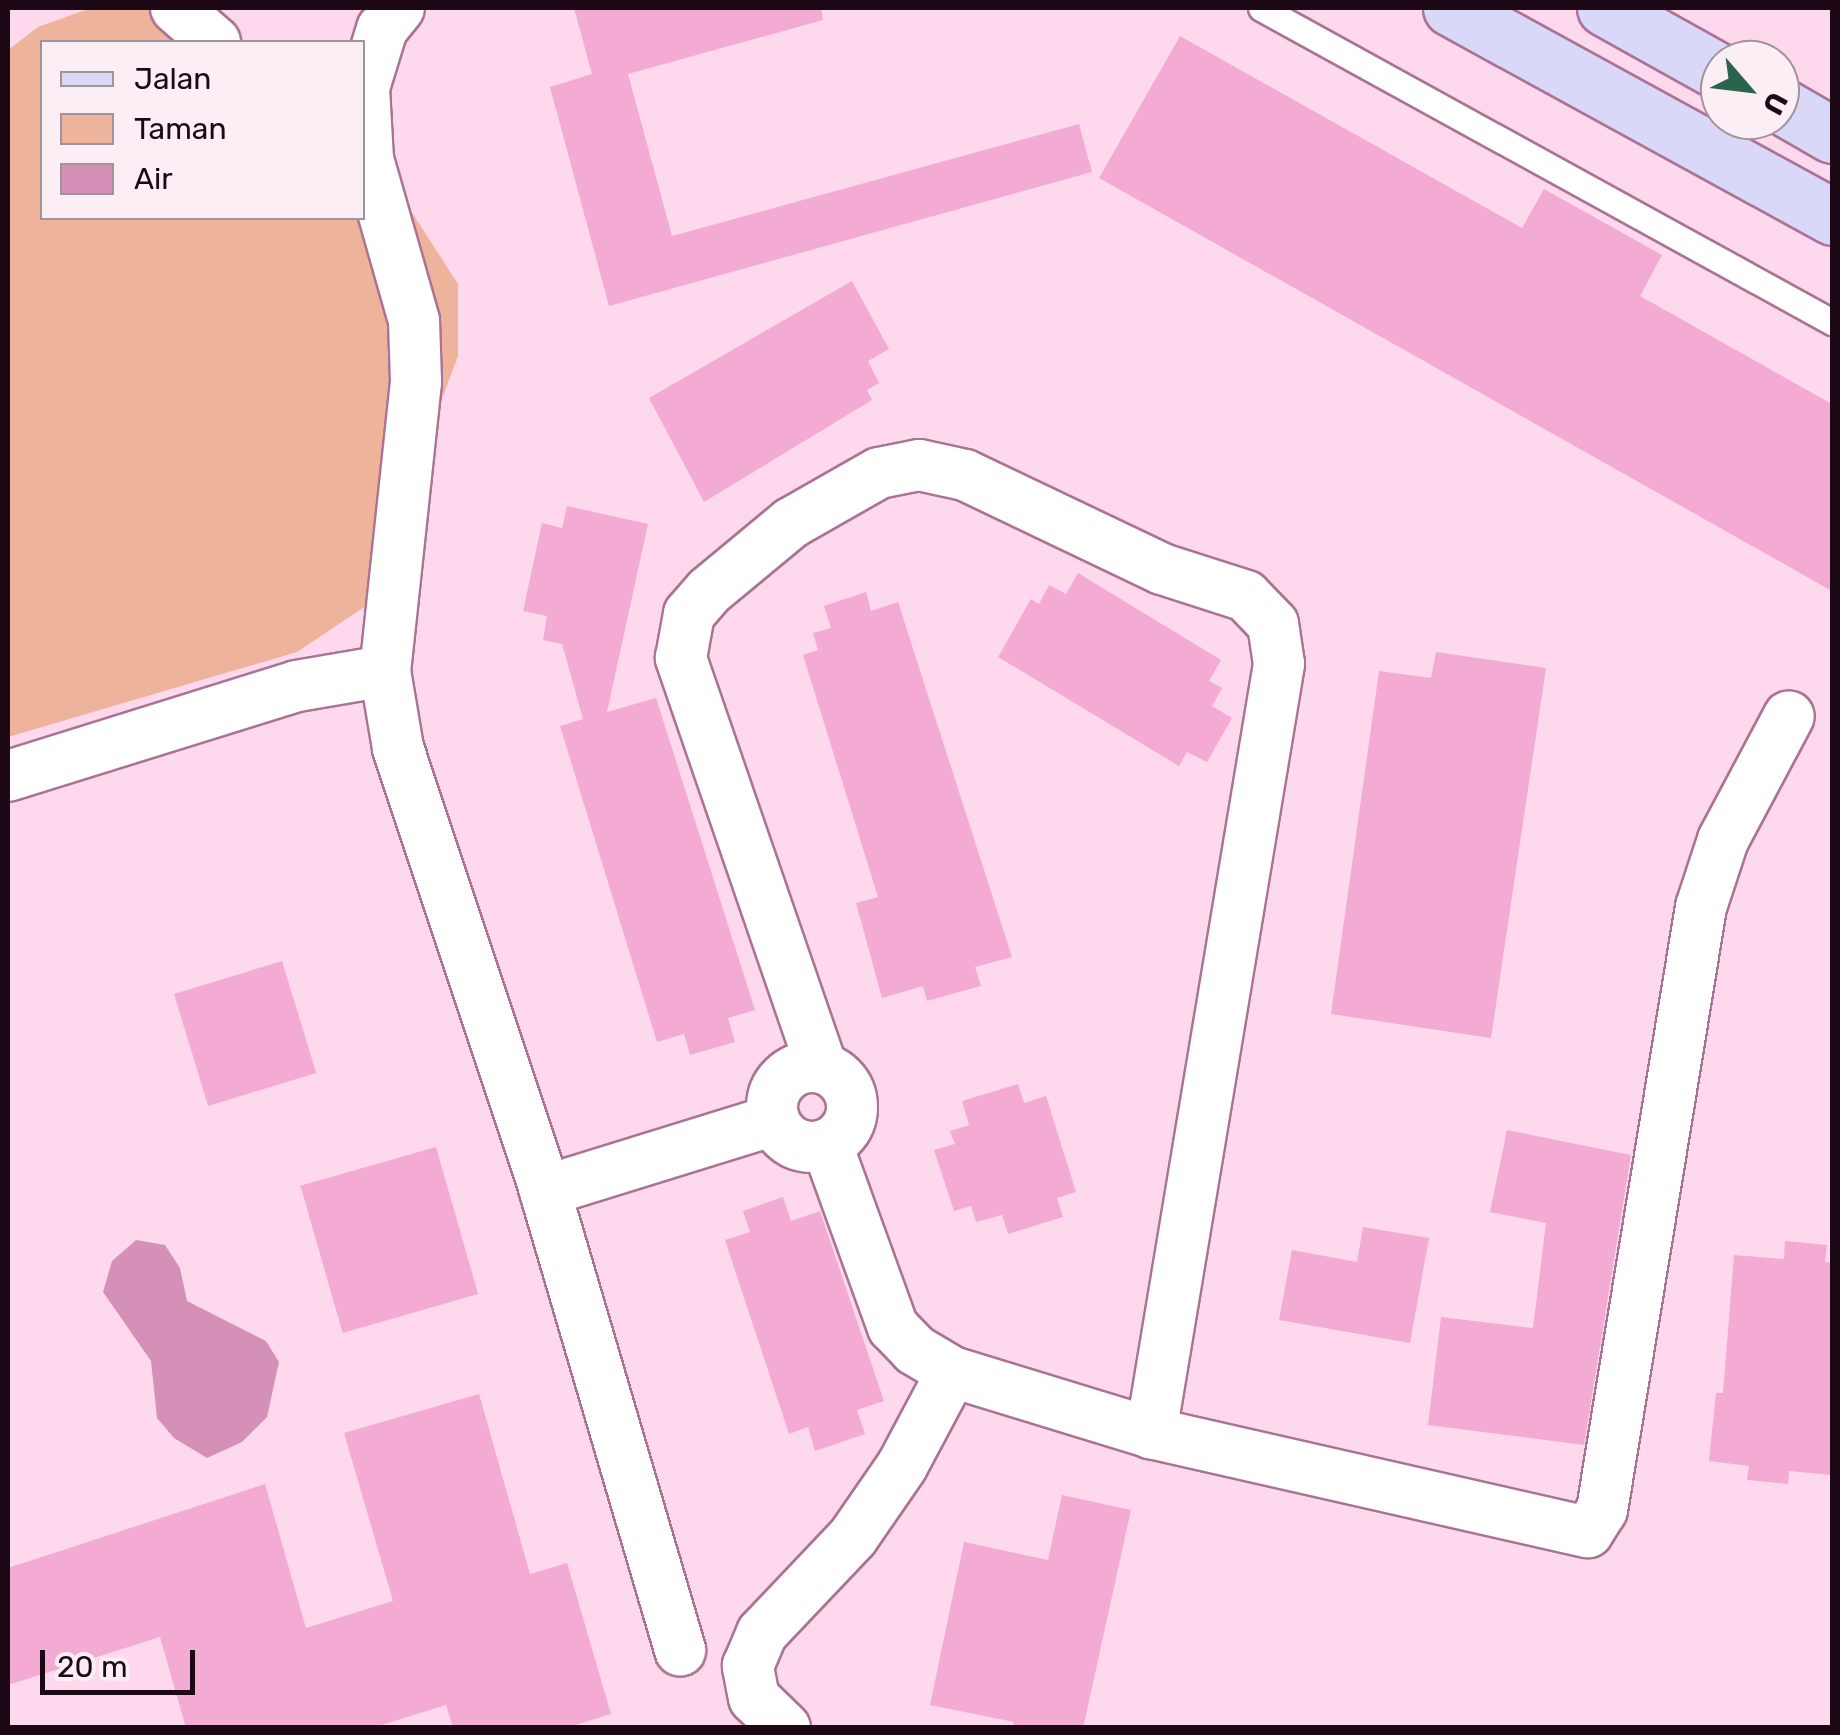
<!DOCTYPE html>
<style>
body{margin:0}
#map{position:relative;width:1840px;height:1735px;overflow:hidden;background:#fed8ed;font-family:Rubik,sans-serif}
div>[style]{position:absolute}
[style*='--x']{left:calc(var(--x)*1px);top:calc(var(--y)*1px);width:calc(var(--w)*1px);rotate:calc(var(--a)*1deg)}
.green>*{inset:0;background:#edb39b}
.water>*{inset:0;background:#d590b8}
.building>*{inset:0;background:#f3abd4;transform-origin:0 0}
.roads{filter:drop-shadow(2px 0 #ab7393) drop-shadow(-2px 0 #ab7393) drop-shadow(0 2px #ab7393) drop-shadow(0 -2px #ab7393)}
.lane>*{height:25px;margin:-12.5px;padding:0 12.5px;transform-origin:12.5px;border-radius:12.5px;background:#fff}
.street>*{height:50px;margin:-25px;padding:0 25px;transform-origin:25px;border-radius:25px;background:#fff}
.street>.ring{margin:-25px;padding:0;box-sizing:content-box;background:none;border:50px solid #fff;border-radius:50%}
.secondary>*{height:55px;margin:-27.5px;padding:0 27.5px;transform-origin:27.5px;border-radius:27.5px;background:#dad8f8}
span{translate:-50% -50%;white-space:nowrap;text-align:center;line-height:1.15;-webkit-text-stroke:8px #fbeef5;paint-order:stroke}
.frame{position:absolute;inset:0;border:10px solid #1d0815;pointer-events:none}
.legend{position:absolute;left:40px;top:40px;width:325px;height:180px;box-sizing:border-box;background:#fbeef5;border:2px solid #a2929b;margin:0;padding:12px 18px;list-style:none;font-size:30px;color:#1d0815}
.legend li{display:flex;align-items:center;gap:20px;height:50px}
.legend b{width:50px;border:2px solid #a2929b}
.north{position:absolute;left:1700px;top:40px;width:100px;height:100px;box-sizing:border-box;background:#fbeef5;border:2px solid #a2929b;border-radius:50%;rotate:118deg;font-size:28px;font-weight:700;line-height:40px;text-align:center;color:#1d0815}
.north::after{content:'';display:block;margin:auto;width:35px;height:45px;background:#2b644d;clip-path:polygon(50% 0,100% 100%,50% 72%,0 100%)}
.scale{position:absolute;left:40px;top:1650px;width:155px;height:45px;box-sizing:border-box;border:5px solid #1d0815;border-top:0;padding-left:12px;font-size:30px;line-height:35px;white-space:nowrap;color:#1d0815;-webkit-text-stroke:8px #fbeef5;paint-order:stroke}
</style>
<div id="map">
<div class="green">
<div style="clip-path:polygon(91px 8px,172px 10px,220px 42px,42px 42px,42px 218px,362px 218px,380px 163px,458px 284px,458px 356px,410px 484px,385px 593px,297px 652px,8px 737px,8px 50px,38px 27px)"></div>
</div>
<div class="water">
<div style="clip-path:polygon(136px 1240px,165px 1245px,180px 1268px,187px 1301px,266px 1341px,279px 1362px,267px 1417px,242px 1442px,207px 1458px,174px 1438px,157px 1418px,151px 1361px,103px 1292px,112px 1261px)"></div>
</div>
<div class="building">
<div style="clip-path:polygon(574px 8px,821px 8px,823px 20px,628px 74px,672px 236px,1079px 124px,1092px 172px,609px 306px,550px 87px,592px 74px)"></div>
<div style="clip-path:polygon(1180px 36px,1522px 228px,1544px 189px,1662px 255px,1640px 296px,1832px 404px,1832px 591px,1099px 178px)"></div>
<div style="clip-path:polygon(852px 281px,889px 349px,868px 361px,879px 383px,867px 390px,872px 400px,704px 502px,649px 398px)"></div>
<div style="clip-path:polygon(567px 506px,648px 524px,607px 712px,656px 698px,755px 1010px,728px 1018px,735px 1042px,690px 1055px,684px 1034px,657px 1042px,560px 726px,583px 719px,562px 644px,543px 640px,547px 616px,523px 611px,542px 523px,562px 528px)"></div>
<div style="clip-path:polygon(1078px 573px,1221px 660px,1209px 681px,1222px 688px,1212px 706px,1232px 718px,1207px 762px,1187px 752px,1179px 766px,998px 657px,1031px 599px,1039px 604px,1049px 585px,1066px 594px)"></div>
<div style="clip-path:polygon(866px 592px,871px 611px,898px 602px,1012px 957px,975px 967px,981px 986px,927px 1001px,923px 986px,882px 998px,856px 903px,878px 897px,803px 655px,818px 650px,813px 633px,831px 628px,824px 606px)"></div>
<div style="clip-path:polygon(1436px 652px,1546px 668px,1491px 1038px,1331px 1014px,1379px 671px,1431px 678px)"></div>
<div style="left:282px;top:961px;width:117px;height:113px;rotate:73deg"></div>
<div style="clip-path:polygon(1018px 1084px,1024px 1103px,1046px 1096px,1076px 1192px,1057px 1198px,1063px 1217px,1008px 1234px,1002px 1215px,976px 1222px,971px 1206px,954px 1211px,934px 1150px,955px 1144px,950px 1131px,969px 1125px,962px 1101px)"></div>
<div style="clip-path:polygon(1507px 1130px,1631px 1155px,1584px 1445px,1428px 1425px,1441px 1317px,1533px 1328px,1546px 1223px,1490px 1212px)"></div>
<div style="left:436px;top:1147px;width:153px;height:141px;rotate:74deg"></div>
<div style="clip-path:polygon(783px 1197px,791px 1221px,820px 1211px,884px 1401px,857px 1410px,865px 1434px,815px 1451px,808px 1427px,789px 1434px,725px 1240px,750px 1232px,743px 1211px)"></div>
<div style="clip-path:polygon(1363px 1227px,1429px 1238px,1410px 1343px,1279px 1320px,1292px 1250px,1357px 1262px)"></div>
<div style="clip-path:polygon(1785px 1241px,1827px 1245px,1825px 1262px,1832px 1263px,1832px 1475px,1789px 1471px,1788px 1484px,1747px 1480px,1749px 1466px,1709px 1461px,1716px 1393px,1723px 1393px,1734px 1255px,1784px 1259px)"></div>
<div style="clip-path:polygon(479px 1394px,530px 1574px,567px 1563px,611px 1714px,566px 1728px,453px 1728px,446px 1705px,372px 1728px,186px 1728px,160px 1637px,8px 1685px,8px 1568px,265px 1484px,306px 1628px,393px 1601px,344px 1433px)"></div>
<div style="clip-path:polygon(1062px 1495px,1131px 1510px,1083px 1728px,1013px 1728px,1014px 1722px,930px 1705px,964px 1542px,1048px 1560px)"></div>
</div>
<div class="roads">
<div class="lane">
<div style="--x:1261;--y:8;--w:652;--a:28.81"></div>
</div>
<div class="street">
<div style="--x:176;--y:8;--w:52;--a:41.1"></div>
<div style="--x:399;--y:8;--w:27;--a:129"></div>
<div style="--x:382;--y:29;--w:62;--a:107"></div>
<div style="--x:364;--y:88;--w:71;--a:86.8"></div>
<div style="--x:368;--y:159;--w:168;--a:74.1"></div>
<div style="--x:414;--y:321;--w:61;--a:88.1"></div>
<div style="--x:416;--y:382;--w:291;--a:96.1"></div>
<div style="--x:385;--y:671;--w:78;--a:80.4"></div>
<div style="--x:398;--y:748;--w:467;--a:71.6"></div>
<div style="--x:545;--y:1191;--w:479;--a:73.6"></div>
<div style="--x:8;--y:776;--w:303;--a:-17.3"></div>
<div style="--x:297;--y:686;--w:89;--a:-9.7"></div>
<div class="ring" style="left:772px;top:1067px;width:30px;height:30px"></div>
<div style="--x:822;--y:1068;--w:434;--a:-109"></div>
<div style="--x:681;--y:658;--w:45;--a:-79.7"></div>
<div style="--x:689;--y:614;--w:30;--a:-49"></div>
<div style="--x:709;--y:591;--w:107;--a:-39.7"></div>
<div style="--x:791;--y:523;--w:101;--a:-29.6"></div>
<div style="--x:879;--y:473;--w:41;--a:-11.3"></div>
<div style="--x:919;--y:465;--w:47;--a:12.3"></div>
<div style="--x:965;--y:475;--w:218;--a:25.5"></div>
<div style="--x:1162;--y:569;--w:88;--a:17.8"></div>
<div style="--x:1246;--y:596;--w:39;--a:46"></div>
<div style="--x:1273;--y:624;--w:40;--a:81.5"></div>
<div style="--x:1279;--y:664;--w:780;--a:99.45"></div>
<div style="--x:827;--y:1145;--w:194;--a:70.1"></div>
<div style="--x:893;--y:1327;--w:32;--a:46"></div>
<div style="--x:915;--y:1350;--w:43;--a:30.7"></div>
<div style="--x:952;--y:1372;--w:208;--a:17"></div>
<div style="--x:1151;--y:1433;--w:448;--a:12.8"></div>
<div style="--x:1588;--y:1532;--w:26;--a:-58"></div>
<div style="--x:1602;--y:1510;--w:611;--a:-80.68"></div>
<div style="--x:1701;--y:907;--w:71;--a:-71.8"></div>
<div style="--x:1723;--y:840;--w:140;--a:-62"></div>
<div style="--x:545;--y:1191;--w:240;--a:-17.2"></div>
<div style="--x:785;--y:1728;--w:43;--a:-135.9"></div>
<div style="--x:754;--y:1698;--w:33;--a:-101"></div>
<div style="--x:748;--y:1666;--w:36;--a:-67"></div>
<div style="--x:762;--y:1633;--w:132;--a:-46.5"></div>
<div style="--x:853;--y:1537;--w:86;--a:-55.4"></div>
<div style="--x:902;--y:1466;--w:106;--a:-62"></div>
</div>
<div class="secondary">
<div style="--x:1451;--y:8;--w:435;--a:28.7"></div>
<div style="--x:1605;--y:8;--w:132;--a:29.1"></div>
<div style="--x:1780;--y:105;--w:60;--a:30"></div>
</div>
</div>
<div class="frame"></div>
<ul class="legend">
<li><b style="height:12px;background:#dad8f8"></b>Jalan</li>
<li><b style="height:28px;background:#edb39b"></b>Taman</li>
<li><b style="height:28px;background:#d590b8"></b>Air</li>
</ul>
<div class="north">U</div>
<div class="scale">20 m</div>
</div>
